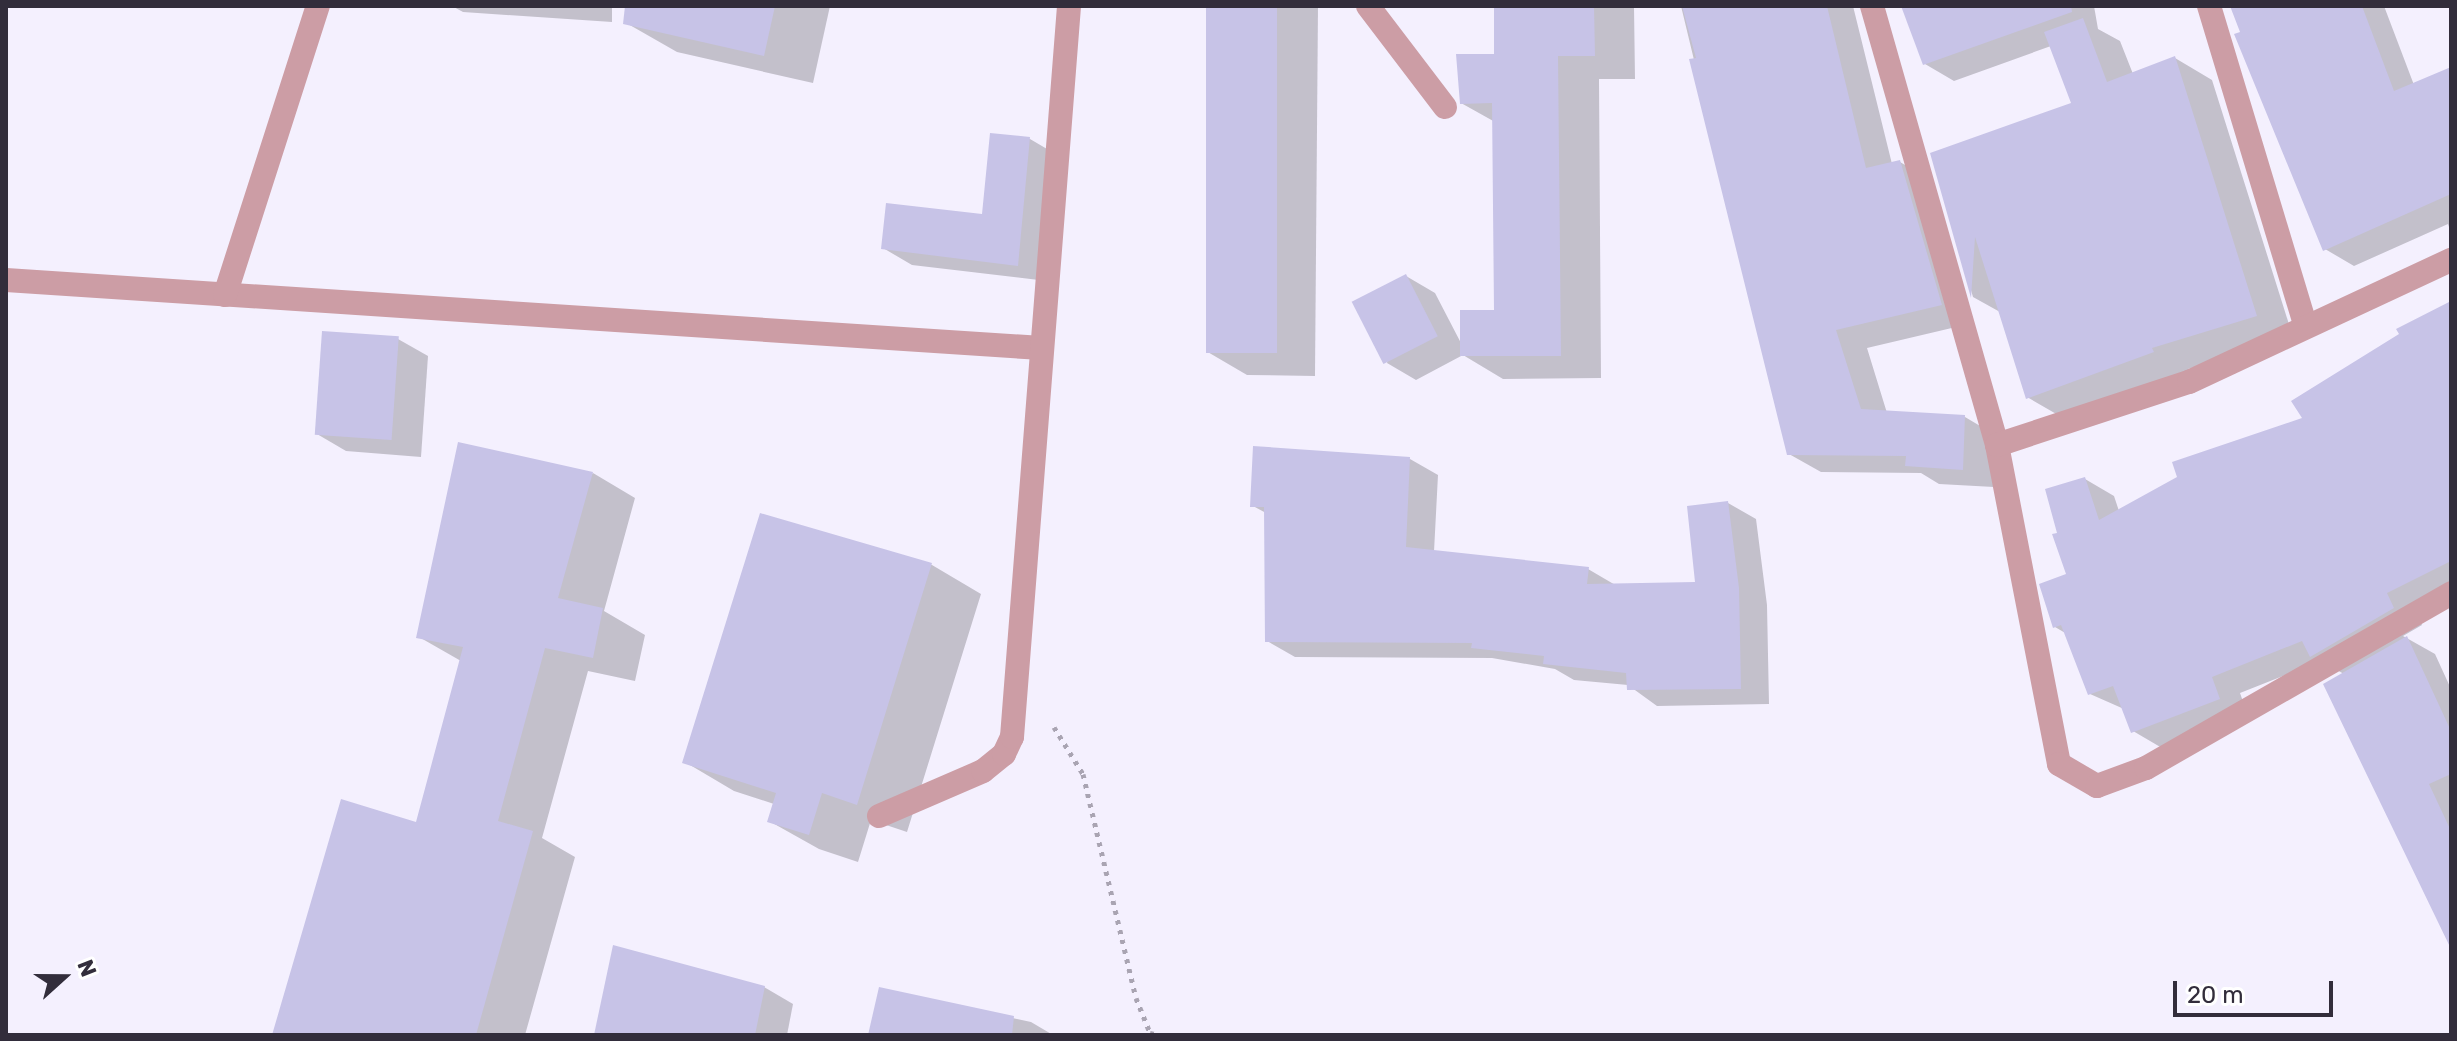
<!DOCTYPE html>
<style>
body{margin:0}
#map{position:relative;width:2457px;height:1041px;overflow:hidden;background:#f4f0fe;font-family:Rubik,sans-serif}
div>[style]{position:absolute}
[style*='--x']{left:calc(var(--x)*1px);top:calc(var(--y)*1px);width:calc(var(--w)*1px);rotate:calc(var(--a)*1deg)}
.shadow>*{inset:0;background:#0003}
.building>*{inset:0;background:#c7c3e7;transform-origin:0 0}
.path>*{height:5px;margin-top:-2.5px;transform-origin:0;background:repeating-linear-gradient(90deg,#a9a4b2 0 4px,transparent 0 10px)}
.street>*{height:24px;margin:-12px;padding:0 12px;transform-origin:12px;border-radius:12px;background:#cc9da5}
span{translate:-50% -50%;white-space:nowrap;text-align:center;line-height:1.15;-webkit-text-stroke:6px #fff;paint-order:stroke}
.frame{position:absolute;inset:0;border:8px solid #322d3b;pointer-events:none}
.north{position:absolute;left:24px;top:937px;width:80px;height:80px;-webkit-text-stroke:6px #fff;paint-order:stroke;rotate:69deg;font-size:22px;font-weight:700;line-height:32px;text-align:center;color:#322d3b}
.north::after{content:'';display:block;margin:auto;width:28px;height:36px;background:#322d3b;clip-path:polygon(50% 0,100% 100%,50% 72%,0 100%)}
.scale{position:absolute;left:2173px;top:981px;width:160px;height:36px;box-sizing:border-box;border:4px solid #322d3b;border-top:0;padding-left:10px;font-size:24px;line-height:28px;white-space:nowrap;color:#322d3b;-webkit-text-stroke:6px #fff;paint-order:stroke}
</style>
<div id="map">
<div class="shadow">
<div style="clip-path:polygon(452px 6px,612px 6px,612px 22px,463px 12px)"></div>
<div style="clip-path:polygon(632px 6px,830px 6px,813px 83px,677px 52px,628px 24px)"></div>
<div style="clip-path:polygon(1208px 6px,1318px 6px,1315px 376px,1247px 375px,1206px 351px)"></div>
<div style="clip-path:polygon(1496px 6px,1634px 6px,1635px 79px,1599px 79px,1601px 378px,1503px 379px,1463px 355px,1416px 380px,1387px 363px,1406px 276px,1435px 293px,1462px 345px,1496px 312px,1495px 122px,1461px 103px,1496px 56px)"></div>
<div style="clip-path:polygon(1681px 6px,1853px 6px,1892px 164px,1900px 162px,1932px 181px,1973px 323px,1867px 348px,1887px 413px,1965px 417px,1997px 436px,1994px 487px,1939px 484px,1921px 473px,1821px 472px,1789px 454px)"></div>
<div style="clip-path:polygon(1911px 6px,2094px 6px,2098px 29px,2120px 41px,2133px 74px,2175px 58px,2212px 80px,2293px 337px,2188px 369px,2190px 373px,2065px 419px,2027px 397px,2000px 312px,1973px 297px,1932px 155px,2073px 105px,2051px 46px,1954px 81px,1925px 64px)"></div>
<div style="clip-path:polygon(2232px 6px,2384px 6px,2414px 85px,2451px 69px,2451px 233px,2448px 224px,2354px 266px,2325px 249px)"></div>
<div style="clip-path:polygon(992px 135px,1030px 139px,1059px 156px,1047px 281px,912px 265px,883px 248px,984px 216px)"></div>
<div style="clip-path:polygon(2451px 303px,2451px 593px,2414px 609px,2422px 625px,2403px 636px,2435px 654px,2451px 689px,2451px 934px,2344px 674px,2321px 661px,2240px 693px,2248px 716px,2162px 748px,2133px 731px,2124px 709px,2090px 694px,2067px 634px,2055px 627px,2069px 575px,2060px 534px,2085px 479px,2114px 496px,2119px 511px,2305px 419px)"></div>
<div style="clip-path:polygon(398px 339px,428px 356px,421px 457px,346px 451px,317px 434px)"></div>
<div style="clip-path:polygon(1410px 459px,1438px 475px,1434px 552px,1588px 569px,1617px 586px,1697px 584px,1728px 503px,1756px 519px,1767px 605px,1769px 704px,1657px 706px,1628px 685px,1574px 680px,1555px 669px,1492px 658px,1295px 657px,1267px 641px,1266px 513px,1253px 506px)"></div>
<div style="clip-path:polygon(593px 473px,635px 498px,604px 611px,645px 635px,635px 681px,588px 671px,542px 838px,575px 857px,525px 1035px,274px 1035px,418px 825px,461px 661px,419px 637px)"></div>
<div style="clip-path:polygon(761px 515px,932px 565px,981px 594px,907px 832px,871px 820px,858px 862px,819px 849px,769px 821px,774px 804px,734px 791px,685px 762px)"></div>
<div style="clip-path:polygon(615px 948px,764px 987px,793px 1004px,787px 1035px,596px 1035px)"></div>
<div style="clip-path:polygon(880px 989px,1031px 1022px,1053px 1035px,870px 1035px)"></div>
</div>
<div class="building">
<div style="clip-path:polygon(625px 6px,775px 6px,764px 56px,623px 24px)"></div>
<div style="left:1206px;top:6px;width:71px;height:347px"></div>
<div style="clip-path:polygon(1494px 6px,1594px 6px,1595px 56px,1558px 56px,1561px 356px,1460px 356px,1460px 310px,1494px 310px,1492px 103px,1460px 104px,1456px 54px,1494px 54px)"></div>
<div style="clip-path:polygon(1682px 6px,1827px 6px,1866px 168px,1900px 160px,1942px 305px,1836px 330px,1861px 409px,1965px 415px,1963px 470px,1905px 466px,1906px 456px,1787px 455px,1689px 59px,1696px 58px)"></div>
<div style="clip-path:polygon(1901px 6px,2071px 6px,2072px 12px,1923px 65px)"></div>
<div style="clip-path:polygon(2230px 6px,2362px 6px,2394px 91px,2451px 67px,2451px 194px,2323px 251px,2234px 34px,2240px 32px)"></div>
<div style="clip-path:polygon(2083px 18px,2107px 82px,2175px 56px,2257px 316px,2152px 348px,2154px 352px,2026px 399px,1975px 237px,1971px 298px,1930px 153px,2071px 103px,2044px 32px)"></div>
<div style="clip-path:polygon(990px 133px,1030px 137px,1018px 266px,881px 249px,886px 203px,982px 214px)"></div>
<div style="left:1406px;top:274px;width:70px;height:61px;rotate:63deg"></div>
<div style="clip-path:polygon(2451px 301px,2451px 561px,2387px 593px,2394px 608px,2310px 657px,2302px 641px,2212px 677px,2220px 699px,2131px 733px,2113px 686px,2088px 695px,2061px 625px,2053px 628px,2039px 584px,2066px 574px,2052px 534px,2057px 533px,2045px 489px,2085px 477px,2099px 520px,2177px 477px,2172px 462px,2302px 418px,2291px 401px,2399px 334px,2396px 329px)"></div>
<div style="left:322px;top:331px;width:77px;height:104px;rotate:4deg"></div>
<div style="clip-path:polygon(458px 442px,593px 472px,558px 598px,603px 608px,593px 658px,545px 648px,498px 821px,533px 831px,476px 1035px,272px 1035px,341px 799px,416px 822px,463px 647px,416px 638px)"></div>
<div style="clip-path:polygon(1253px 446px,1410px 457px,1406px 547px,1589px 567px,1587px 584px,1695px 582px,1687px 506px,1728px 501px,1739px 588px,1741px 689px,1627px 690px,1626px 673px,1543px 664px,1544px 656px,1471px 648px,1472px 643px,1265px 642px,1264px 507px,1250px 507px)"></div>
<div style="clip-path:polygon(760px 513px,932px 563px,857px 805px,822px 793px,809px 835px,767px 822px,776px 793px,682px 763px)"></div>
<div style="clip-path:polygon(2407px 636px,2451px 731px,2451px 774px,2429px 784px,2451px 831px,2451px 949px,2323px 684px)"></div>
<div style="clip-path:polygon(613px 945px,765px 986px,755px 1035px,594px 1035px)"></div>
<div style="clip-path:polygon(879px 987px,1014px 1016px,1012px 1035px,868px 1035px)"></div>
</div>
<div class="path">
<div style="--x:1054;--y:727;--w:55;--a:58.3"></div>
<div style="--x:1083;--y:774;--w:230;--a:76.7"></div>
<div style="--x:1136;--y:998;--w:38;--a:68"></div>
<div style="--x:1150;--y:1033;--w:9;--a:13"></div>
</div>
<div class="street">
<div style="--x:1368;--y:6;--w:127;--a:52.7"></div>
<div style="--x:1872;--y:6;--w:456;--a:74.1"></div>
<div style="--x:1997;--y:445;--w:325;--a:79"></div>
<div style="--x:2059;--y:764;--w:44;--a:30.1"></div>
<div style="--x:2097;--y:786;--w:52;--a:-20.2"></div>
<div style="--x:2146;--y:768;--w:352;--a:-29.8"></div>
<div style="--x:2209;--y:6;--w:335;--a:73.2"></div>
<div style="--x:6;--y:280;--w:1038;--a:3.76"></div>
<div style="--x:225;--y:295;--w:304;--a:-72.2"></div>
<div style="--x:1997;--y:445;--w:202;--a:-18.2"></div>
<div style="--x:2189;--y:382;--w:289;--a:-25"></div>
<div style="--x:879;--y:816;--w:113;--a:-23.4"></div>
<div style="--x:983;--y:771;--w:27;--a:-39"></div>
<div style="--x:1004;--y:754;--w:19;--a:-65"></div>
<div style="--x:1012;--y:737;--w:733;--a:-85.54"></div>
</div>
<div class="frame"></div>
<div class="north">N</div>
<div class="scale">20 m</div>
</div>
